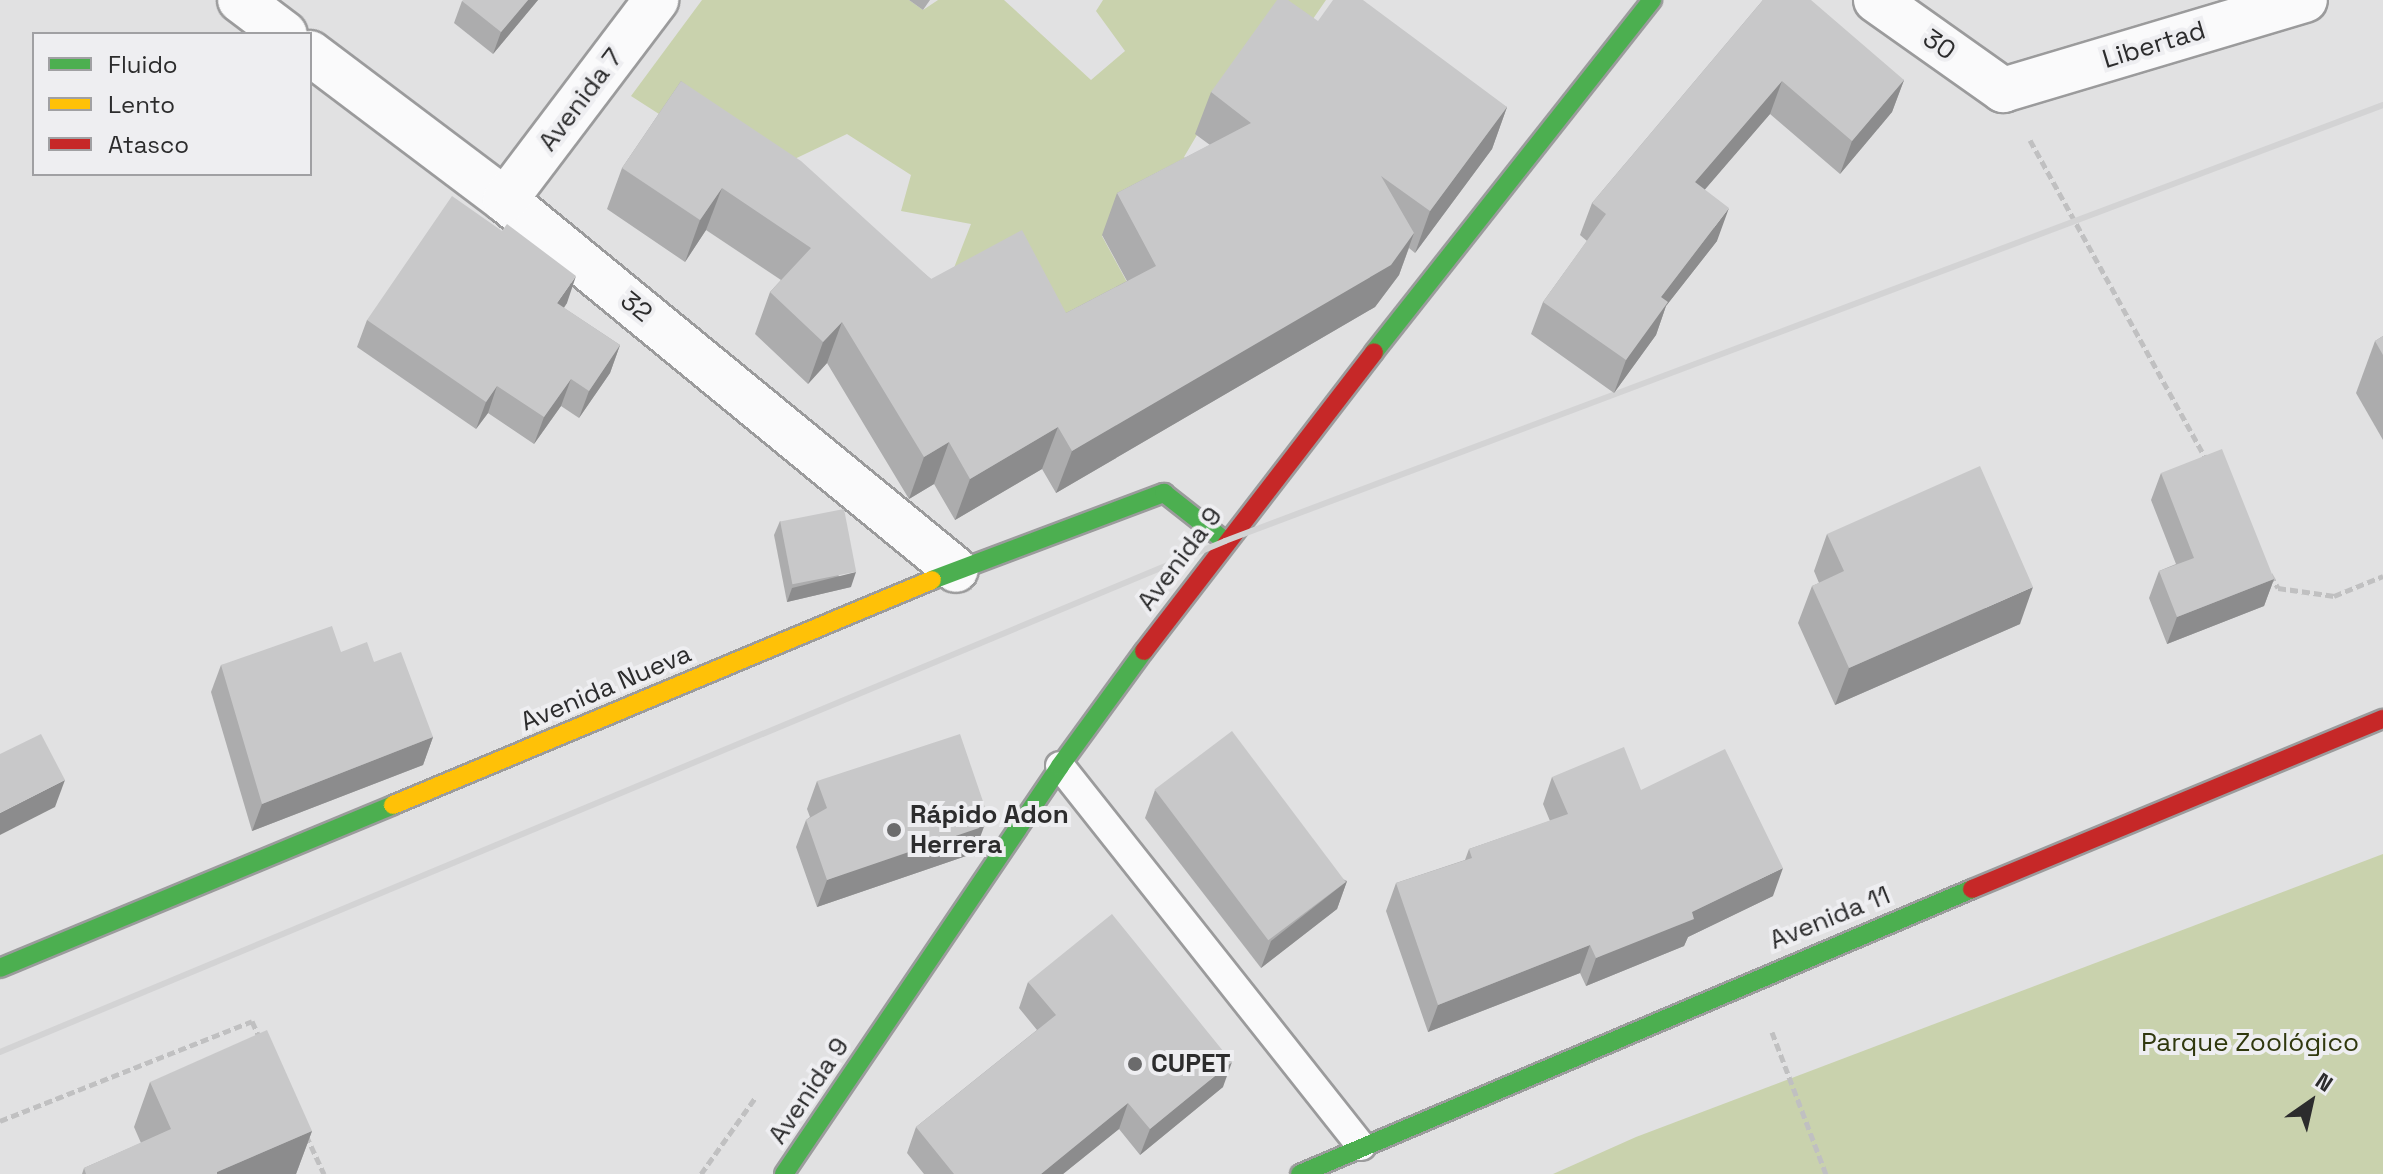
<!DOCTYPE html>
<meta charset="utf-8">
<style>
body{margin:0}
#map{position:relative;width:2383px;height:1174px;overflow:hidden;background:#e1e1e2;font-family:"Space Grotesk",sans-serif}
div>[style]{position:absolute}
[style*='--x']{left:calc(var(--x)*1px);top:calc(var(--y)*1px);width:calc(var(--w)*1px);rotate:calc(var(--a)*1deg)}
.green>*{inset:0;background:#c9d2ad}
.path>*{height:5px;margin-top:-2.5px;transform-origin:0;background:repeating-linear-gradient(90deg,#c0c0c1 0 8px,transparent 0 12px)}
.roads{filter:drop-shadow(2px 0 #9b9b9c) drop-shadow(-2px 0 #9b9b9c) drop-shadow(0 2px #9b9b9c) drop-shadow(0 -2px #9b9b9c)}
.lane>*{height:28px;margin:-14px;padding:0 14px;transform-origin:14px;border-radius:14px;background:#fafafb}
.street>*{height:44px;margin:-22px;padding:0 22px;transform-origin:22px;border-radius:22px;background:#fafafb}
.fast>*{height:18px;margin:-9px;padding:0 9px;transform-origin:9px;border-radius:9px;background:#4caf50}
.slow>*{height:18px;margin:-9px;padding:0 9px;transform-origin:9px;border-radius:9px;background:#ffc107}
.jam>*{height:18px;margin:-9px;padding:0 9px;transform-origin:9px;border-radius:9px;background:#c62828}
.rail>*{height:6px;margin:-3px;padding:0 3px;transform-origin:3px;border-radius:3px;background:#d3d3d4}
.wall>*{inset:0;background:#acacad}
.shaded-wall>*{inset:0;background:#8c8c8d}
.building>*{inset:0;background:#c8c8c9;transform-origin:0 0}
.dots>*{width:22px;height:22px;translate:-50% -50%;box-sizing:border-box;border:4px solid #eeeef1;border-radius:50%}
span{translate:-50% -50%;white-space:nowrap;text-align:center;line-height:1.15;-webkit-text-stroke:8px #eeeef1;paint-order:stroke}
.street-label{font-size:26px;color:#2c2c2d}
.poi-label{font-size:26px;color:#2c2c2d;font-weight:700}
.left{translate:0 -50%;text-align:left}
.park-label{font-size:26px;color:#30380e}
.legend{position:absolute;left:32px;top:32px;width:280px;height:144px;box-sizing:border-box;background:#eeeef1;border:2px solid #a0a0a3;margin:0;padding:10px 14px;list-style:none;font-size:24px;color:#2c2c2d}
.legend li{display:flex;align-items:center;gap:16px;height:40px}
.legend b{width:40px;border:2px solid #a0a0a3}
.north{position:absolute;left:2271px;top:1062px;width:80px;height:80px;-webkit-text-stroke:6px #eeeef1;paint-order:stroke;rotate:34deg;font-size:22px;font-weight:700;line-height:32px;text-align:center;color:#2c2c2d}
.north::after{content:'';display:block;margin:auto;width:28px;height:36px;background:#2c2c2d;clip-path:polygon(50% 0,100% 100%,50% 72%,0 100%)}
</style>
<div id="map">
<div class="green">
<div style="clip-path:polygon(702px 0,909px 0,923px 10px,938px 0,1004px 0,1091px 80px,1125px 51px,1096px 11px,1103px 0,1326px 0,1295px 45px,1227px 84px,1184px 157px,1206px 174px,1102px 236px,1141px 308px,1051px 355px,938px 309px,971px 224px,901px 211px,911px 175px,847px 134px,757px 177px,631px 96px)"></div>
<div style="clip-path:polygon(2383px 854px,2383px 1174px,1553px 1174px,1636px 1137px)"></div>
</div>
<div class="path">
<div style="--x:2030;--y:140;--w:366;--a:61.1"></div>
<div style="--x:2270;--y:574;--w:16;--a:60"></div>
<div style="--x:2278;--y:588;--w:57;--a:8.1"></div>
<div style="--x:2334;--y:596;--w:53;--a:-22.2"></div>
<div style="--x:1772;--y:1032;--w:152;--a:69.2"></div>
<div style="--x:0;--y:1121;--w:271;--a:-21.6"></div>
<div style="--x:252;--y:1021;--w:20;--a:66"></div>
<div style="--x:306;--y:1135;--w:43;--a:65.2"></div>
<div style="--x:701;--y:1174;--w:93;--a:-54.6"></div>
</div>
<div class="roads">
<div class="lane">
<div style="--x:1060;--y:766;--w:485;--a:51.6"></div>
</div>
<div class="street">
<div style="--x:240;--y:0;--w:56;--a:37.1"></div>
<div style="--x:1876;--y:0;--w:156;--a:35.3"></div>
<div style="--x:2003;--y:90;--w:315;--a:-16.6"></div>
<div style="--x:310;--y:53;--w:244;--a:37"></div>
<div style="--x:505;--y:200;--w:583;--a:39.37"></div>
<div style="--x:505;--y:200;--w:251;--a:-52.9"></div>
</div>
<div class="fast">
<div style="--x:1374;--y:352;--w:449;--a:-51.7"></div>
<div style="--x:932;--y:580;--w:248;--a:-20.6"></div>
<div style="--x:1164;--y:493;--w:78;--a:38.2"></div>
<div style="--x:0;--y:968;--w:425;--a:-22.5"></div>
<div style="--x:784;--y:1174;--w:493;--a:-55.9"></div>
<div style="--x:1060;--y:766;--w:142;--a:-53.9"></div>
<div style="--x:1300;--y:1174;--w:730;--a:-22.98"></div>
</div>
<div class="slow">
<div style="--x:393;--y:805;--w:584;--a:-22.66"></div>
</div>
<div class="jam">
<div style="--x:1144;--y:651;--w:377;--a:-52.4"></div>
<div style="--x:1972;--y:889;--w:445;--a:-22.5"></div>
</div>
</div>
<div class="rail">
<div style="--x:0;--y:1052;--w:1327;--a:-22.64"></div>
<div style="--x:1225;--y:541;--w:1237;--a:-20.63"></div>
</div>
<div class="wall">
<div style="clip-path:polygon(538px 0,493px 54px,454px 23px,462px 1px)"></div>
<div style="clip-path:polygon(909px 0,930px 0,923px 10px)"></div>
<div style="clip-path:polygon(1763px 0,1904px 80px,1892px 112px,1840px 174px,1770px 114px,1704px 190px,1717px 241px,1666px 306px,1656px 335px,1614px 393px,1531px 334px,1543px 302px,1587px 241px,1580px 235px,1592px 203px)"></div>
<div style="clip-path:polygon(1318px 21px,1507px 107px,1492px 149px,1415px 253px,1409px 248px,1399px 275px,1375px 307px,1056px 493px,1042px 469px,955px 520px,934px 484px,909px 499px,827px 363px,808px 384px,755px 334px,770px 292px,781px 280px,706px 230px,685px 262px,607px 209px,622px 168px,681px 81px,931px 279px,1066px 313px,1127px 281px,1102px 235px,1117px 193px,1210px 145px,1195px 134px,1211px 92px)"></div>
<div style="clip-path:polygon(567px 303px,564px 308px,620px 345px,610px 373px,579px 418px,561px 406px,534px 444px,488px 413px,476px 429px,357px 347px,367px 320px)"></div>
<div style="clip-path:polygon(2383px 336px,2383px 440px,2356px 393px,2375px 341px)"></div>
<div style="clip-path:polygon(2161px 473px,2274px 579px,2264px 606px,2167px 644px,2149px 598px,2159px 571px,2176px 564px,2151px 500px)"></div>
<div style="clip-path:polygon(780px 521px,851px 587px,787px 602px,774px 535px)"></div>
<div style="clip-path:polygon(1827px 534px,2020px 624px,1835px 705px,1798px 623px,1812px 586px,1819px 583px,1814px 571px)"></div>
<div style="clip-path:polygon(341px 652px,374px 662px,433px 737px,423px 765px,252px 831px,211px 692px,221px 665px)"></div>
<div style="clip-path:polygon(1552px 777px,1641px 790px,1773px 896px,1688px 937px,1684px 946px,1586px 986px,1580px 973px,1428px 1032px,1386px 911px,1396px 883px,1465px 860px,1469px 849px,1550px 821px,1543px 804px)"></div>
<div style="clip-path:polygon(817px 781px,978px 843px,969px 855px,817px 907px,796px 847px,806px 820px,810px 817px,807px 809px)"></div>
<div style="clip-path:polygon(1155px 790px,1347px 881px,1337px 909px,1261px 968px,1145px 818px)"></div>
<div style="clip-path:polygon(1028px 982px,1223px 1087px,1140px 1155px,1119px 1129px,1063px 1174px,924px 1174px,907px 1153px,916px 1127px,1037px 1030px,1019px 1008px)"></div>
<div style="clip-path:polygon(150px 1082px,312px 1131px,296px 1174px,82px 1174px,84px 1168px,141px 1143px,134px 1127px)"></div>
</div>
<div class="shaded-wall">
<div style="clip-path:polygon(528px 0,538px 0,493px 54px,501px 32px)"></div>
<div style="clip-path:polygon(1904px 80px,1892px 112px,1840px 174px,1852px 141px)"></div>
<div style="clip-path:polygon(1782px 81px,1770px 114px,1683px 215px,1695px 182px)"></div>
<div style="clip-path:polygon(1507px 107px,1492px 149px,1415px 253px,1430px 211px)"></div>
<div style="clip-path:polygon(722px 188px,706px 230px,685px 262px,700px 220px)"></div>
<div style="clip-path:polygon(1729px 208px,1717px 241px,1666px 306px,1656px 335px,1614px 393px,1626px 360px,1661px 297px)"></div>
<div style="clip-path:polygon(1414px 233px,1399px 275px,1375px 307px,1056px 493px,1072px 451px)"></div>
<div style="clip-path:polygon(576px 276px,567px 303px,547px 330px,557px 303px)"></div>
<div style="clip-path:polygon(842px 322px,827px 363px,808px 384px,823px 342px)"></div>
<div style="clip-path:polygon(620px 345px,610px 373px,579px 418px,589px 391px)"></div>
<div style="clip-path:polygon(571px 379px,561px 406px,534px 444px,544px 417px)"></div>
<div style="clip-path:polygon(497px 386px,488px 413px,476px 429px,486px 402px)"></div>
<div style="clip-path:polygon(1058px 427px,1042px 469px,955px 520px,970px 479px)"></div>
<div style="clip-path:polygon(949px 442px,934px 484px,909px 499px,924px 457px)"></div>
<div style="clip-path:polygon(856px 572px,851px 587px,787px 602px,792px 588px)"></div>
<div style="clip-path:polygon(2274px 579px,2264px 606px,2167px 644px,2177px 617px)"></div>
<div style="clip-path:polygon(2033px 587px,2020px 624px,1835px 705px,1849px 668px)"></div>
<div style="clip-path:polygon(433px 737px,423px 765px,252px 831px,262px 804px)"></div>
<div style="clip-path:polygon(65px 780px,55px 807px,0 835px,0 813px)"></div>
<div style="clip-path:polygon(988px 816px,978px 843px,969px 855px,817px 907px,827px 880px)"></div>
<div style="clip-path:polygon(1783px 868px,1773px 896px,1688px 937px,1684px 946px,1586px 986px,1596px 958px)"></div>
<div style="clip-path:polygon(1347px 881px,1337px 909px,1261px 968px,1271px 941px)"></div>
<div style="clip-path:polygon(1590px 945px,1580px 973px,1428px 1032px,1438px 1005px)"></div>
<div style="clip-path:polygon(1232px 1062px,1223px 1087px,1140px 1155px,1150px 1129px)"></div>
<div style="clip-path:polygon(1128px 1103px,1119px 1129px,1063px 1174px,1041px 1174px)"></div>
<div style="clip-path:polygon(312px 1131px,296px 1174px,216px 1174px,217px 1172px)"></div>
</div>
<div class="building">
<div style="clip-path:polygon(463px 0,528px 0,501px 32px,462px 1px)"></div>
<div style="clip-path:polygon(1277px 0,1288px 0,1318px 21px,1333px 0,1363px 0,1507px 107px,1430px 211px,1381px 176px,1414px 233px,1391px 265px,1072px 451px,1058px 427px,970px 479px,949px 442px,924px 457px,842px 322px,823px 342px,770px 292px,811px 248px,722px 188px,700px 220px,622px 168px,681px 81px,801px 161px,931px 279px,1022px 230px,1066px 313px,1156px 266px,1117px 193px,1251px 123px,1211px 92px)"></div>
<div style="clip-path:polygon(1763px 0,1811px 0,1904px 80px,1852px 141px,1782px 81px,1695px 182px,1729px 208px,1661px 297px,1668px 302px,1626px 360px,1543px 302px,1606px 214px,1592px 203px)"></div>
<div style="clip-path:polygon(452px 196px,502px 231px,507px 224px,576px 276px,557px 303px,620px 345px,589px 391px,571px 379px,544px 417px,497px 386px,486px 402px,367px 320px)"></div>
<div style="clip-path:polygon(2383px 336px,2383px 355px,2375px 341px)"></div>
<div style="clip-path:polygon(2222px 449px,2274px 579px,2177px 617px,2159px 571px,2194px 558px,2161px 473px)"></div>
<div style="clip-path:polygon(1980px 466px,2033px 587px,1849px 668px,1812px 586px,1844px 571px,1827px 534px)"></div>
<div style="left:844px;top:509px;width:64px;height:65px;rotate:79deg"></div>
<div style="clip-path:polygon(332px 626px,341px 652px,367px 642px,374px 662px,401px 652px,433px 737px,262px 804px,221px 665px)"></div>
<div style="left:1232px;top:731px;width:189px;height:97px;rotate:53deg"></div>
<div style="clip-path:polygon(41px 734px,65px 780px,0 813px,0 754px)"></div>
<div style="clip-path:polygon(960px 734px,988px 816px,979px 828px,827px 880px,806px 820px,827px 808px,817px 781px)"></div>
<div style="clip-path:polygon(1624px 747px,1641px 790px,1725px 749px,1783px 868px,1692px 912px,1694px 919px,1596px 958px,1590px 945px,1438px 1005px,1396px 883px,1472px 858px,1469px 849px,1568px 814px,1552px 777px)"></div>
<div style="clip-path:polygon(1112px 914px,1232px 1062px,1150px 1129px,1128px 1103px,1041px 1174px,954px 1174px,916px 1127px,1056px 1015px,1028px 982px)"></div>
<div style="clip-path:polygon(267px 1030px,312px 1131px,217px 1172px,217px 1174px,86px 1174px,84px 1168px,171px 1129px,150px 1082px)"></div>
</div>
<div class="dots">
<div style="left:894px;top:830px;background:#6b6b6c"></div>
<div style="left:1135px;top:1064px;background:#6b6b6c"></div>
</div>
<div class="street-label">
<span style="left:1939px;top:45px;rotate:35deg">30</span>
<span style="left:2154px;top:45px;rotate:-17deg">Libertad</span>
<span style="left:581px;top:100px;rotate:-53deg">Avenida 7</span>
<span style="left:636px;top:307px;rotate:39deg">32</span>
<span style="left:1180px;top:559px;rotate:-53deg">Avenida 9</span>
<span style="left:606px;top:688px;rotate:-23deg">Avenida Nueva</span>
<span style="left:1830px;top:918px;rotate:-22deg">Avenida 11</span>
<span style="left:809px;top:1091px;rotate:-56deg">Avenida 9</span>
</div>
<div class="poi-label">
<span class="left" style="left:910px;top:830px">Rápido Adon<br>Herrera</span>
<span class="left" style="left:1151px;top:1064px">CUPET</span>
</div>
<div class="park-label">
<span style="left:2250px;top:1043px">Parque Zoológico</span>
</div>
<ul class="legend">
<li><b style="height:10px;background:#4caf50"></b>Fluido</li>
<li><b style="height:10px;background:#ffc107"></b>Lento</li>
<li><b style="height:10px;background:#c62828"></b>Atasco</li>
</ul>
<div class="north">N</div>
</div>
